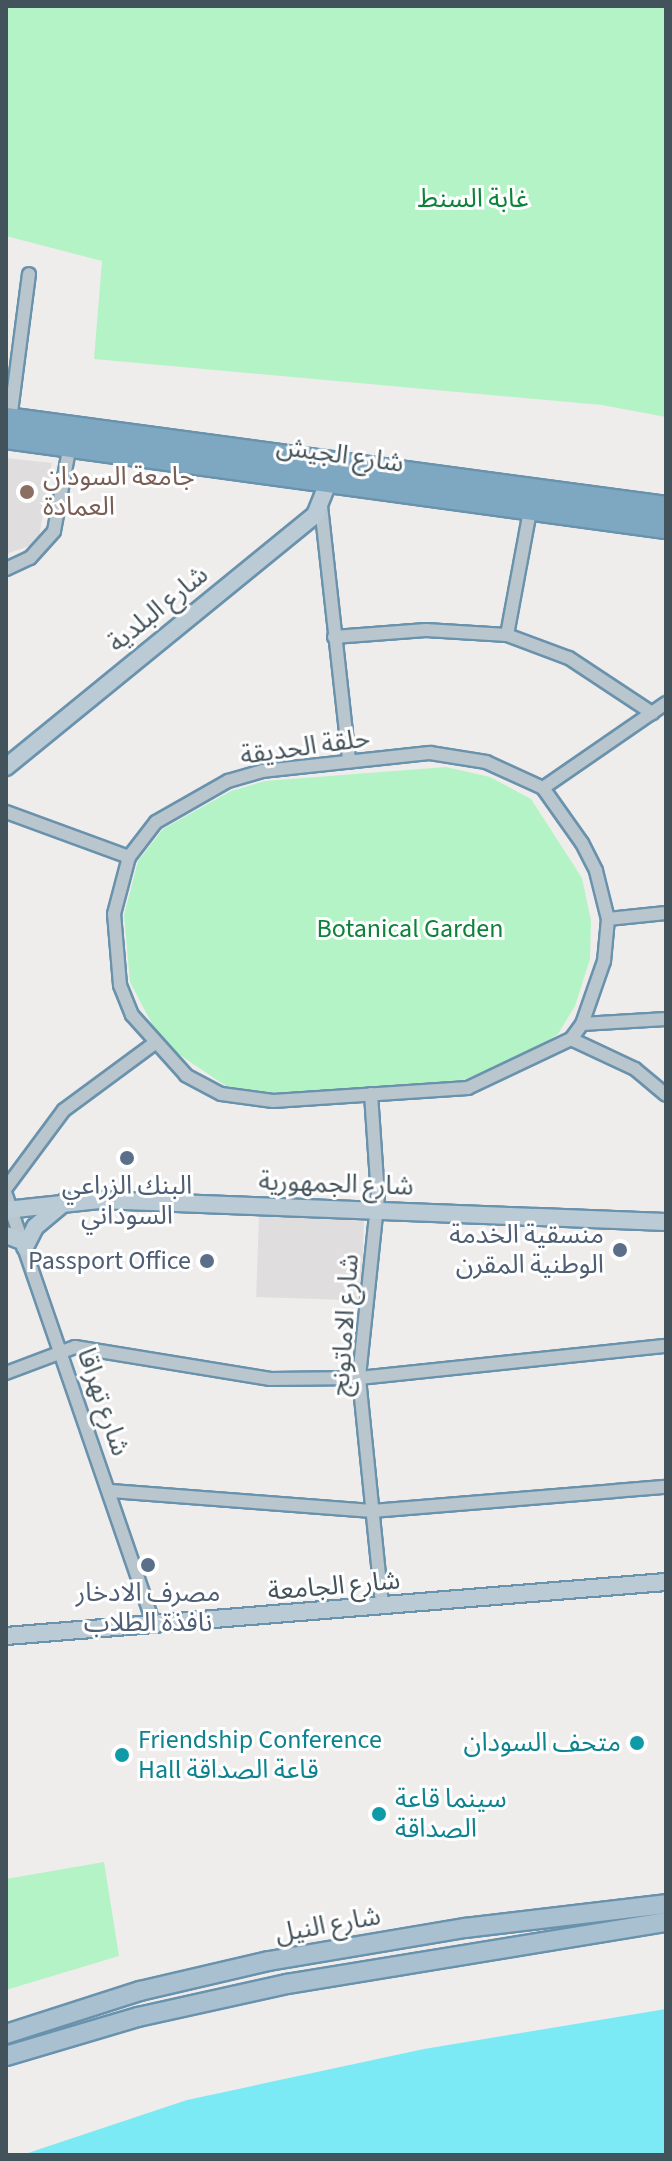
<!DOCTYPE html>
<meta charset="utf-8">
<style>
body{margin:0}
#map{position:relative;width:672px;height:2161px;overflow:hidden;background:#efecec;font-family:"Source Sans 3","Noto Sans Arabic",sans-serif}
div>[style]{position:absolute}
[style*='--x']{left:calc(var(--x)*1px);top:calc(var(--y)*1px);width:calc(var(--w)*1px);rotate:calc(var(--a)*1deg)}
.education>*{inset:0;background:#e0ddde;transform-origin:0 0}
.green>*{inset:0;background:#b4f3c5}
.water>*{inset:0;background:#7ceaf5}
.roads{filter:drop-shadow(2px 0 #6992ad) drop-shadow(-2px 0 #6992ad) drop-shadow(0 2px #6992ad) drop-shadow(0 -2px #6992ad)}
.street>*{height:12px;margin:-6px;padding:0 6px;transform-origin:6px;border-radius:6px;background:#b9c6cd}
.secondary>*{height:16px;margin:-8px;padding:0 8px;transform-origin:8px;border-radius:8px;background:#bacbd6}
.primary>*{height:18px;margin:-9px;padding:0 9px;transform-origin:9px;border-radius:9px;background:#a8c0cf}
.highway>*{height:22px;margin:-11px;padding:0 11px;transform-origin:11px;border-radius:11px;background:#7ea7c1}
.dots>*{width:22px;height:22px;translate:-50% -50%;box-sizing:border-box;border:4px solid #fff;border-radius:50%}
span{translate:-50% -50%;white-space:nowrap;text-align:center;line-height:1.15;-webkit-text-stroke:6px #fff;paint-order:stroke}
.park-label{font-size:26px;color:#0d833a}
.street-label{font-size:26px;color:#43535b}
.education-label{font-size:26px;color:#785e54}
.left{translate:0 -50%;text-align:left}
.service-label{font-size:26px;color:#4e5e75}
.right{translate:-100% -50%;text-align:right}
.culture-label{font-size:26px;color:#0d838f}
.frame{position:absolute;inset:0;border:8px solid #43535b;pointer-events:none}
</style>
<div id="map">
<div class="education">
<div style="clip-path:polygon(6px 458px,52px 463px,38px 543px,6px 554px)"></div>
<div style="left:259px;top:1216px;width:105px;height:81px;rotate:2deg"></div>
</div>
<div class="green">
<div style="clip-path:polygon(6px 6px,666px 6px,666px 417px,602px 405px,94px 359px,102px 261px,6px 236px)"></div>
<div style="clip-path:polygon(446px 767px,490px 777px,531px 799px,582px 878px,591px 921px,590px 959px,575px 1006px,558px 1034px,523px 1057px,452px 1084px,269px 1093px,226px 1086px,162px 1043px,130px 982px,124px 915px,138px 861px,163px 829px,231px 791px,265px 781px)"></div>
<div style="clip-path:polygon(104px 1862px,119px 1956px,6px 1990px,6px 1879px)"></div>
</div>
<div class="water">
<div style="clip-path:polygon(666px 2009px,666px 2155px,22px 2155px,187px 2100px,424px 2049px)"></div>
</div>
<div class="roads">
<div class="street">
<div style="--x:10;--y:420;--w:147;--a:-82.6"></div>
<div style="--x:321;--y:506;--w:257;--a:83.7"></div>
<div style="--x:6;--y:569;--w:26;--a:-25"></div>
<div style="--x:30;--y:558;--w:36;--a:-48"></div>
<div style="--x:54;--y:531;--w:87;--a:-79.5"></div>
<div style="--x:507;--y:635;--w:126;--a:-79.5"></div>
<div style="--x:334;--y:637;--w:92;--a:-4.4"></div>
<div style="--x:426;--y:630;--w:81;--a:3.5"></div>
<div style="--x:507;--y:635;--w:66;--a:20.4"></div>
<div style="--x:569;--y:658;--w:100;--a:33.5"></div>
<div style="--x:430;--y:753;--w:57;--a:9.1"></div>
<div style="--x:486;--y:762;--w:63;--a:24.5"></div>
<div style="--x:543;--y:788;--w:67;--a:54.7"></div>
<div style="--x:582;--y:843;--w:31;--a:63"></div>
<div style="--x:596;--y:871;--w:49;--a:76"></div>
<div style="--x:608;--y:919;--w:42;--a:95.4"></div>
<div style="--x:604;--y:961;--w:67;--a:109.2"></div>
<div style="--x:582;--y:1024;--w:19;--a:126"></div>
<div style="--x:571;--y:1039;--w:114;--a:154.6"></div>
<div style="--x:468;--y:1088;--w:195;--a:176.2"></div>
<div style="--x:273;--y:1101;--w:52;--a:-172.3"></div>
<div style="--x:221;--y:1094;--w:40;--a:-152"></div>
<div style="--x:186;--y:1075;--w:81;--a:-132"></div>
<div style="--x:132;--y:1015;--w:32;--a:-112"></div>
<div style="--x:120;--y:985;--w:71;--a:-94.8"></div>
<div style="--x:114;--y:914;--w:59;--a:-75.3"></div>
<div style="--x:129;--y:857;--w:44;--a:-52.4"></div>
<div style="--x:156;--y:822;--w:83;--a:-29.7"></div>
<div style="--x:228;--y:781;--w:36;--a:-16"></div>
<div style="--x:263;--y:771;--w:168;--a:-6.2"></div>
<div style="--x:543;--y:788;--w:150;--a:-34.6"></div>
<div style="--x:6;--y:812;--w:131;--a:20.1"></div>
<div style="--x:608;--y:919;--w:58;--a:-5.9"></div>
<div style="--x:582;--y:1024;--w:84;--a:-3.4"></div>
<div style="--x:571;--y:1039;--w:71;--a:25.1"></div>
<div style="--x:635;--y:1069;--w:40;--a:40"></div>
<div style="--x:371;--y:1094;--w:102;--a:86.1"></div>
<div style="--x:378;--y:1196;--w:183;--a:96"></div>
<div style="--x:359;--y:1378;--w:229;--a:84.2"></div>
<div style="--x:6;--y:1188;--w:97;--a:-53.4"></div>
<div style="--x:64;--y:1110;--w:113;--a:-36.4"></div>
<div style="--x:6;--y:1195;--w:454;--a:71"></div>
<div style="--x:6;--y:1373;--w:74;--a:-20.6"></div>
<div style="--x:75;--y:1347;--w:198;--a:9.3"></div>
<div style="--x:270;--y:1379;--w:89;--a:-0.6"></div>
<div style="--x:359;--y:1378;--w:309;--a:-6"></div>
<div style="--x:111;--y:1491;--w:262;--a:4.4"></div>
<div style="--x:372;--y:1511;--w:295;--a:-4.7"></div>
</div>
<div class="secondary">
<div style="--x:6;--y:767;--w:399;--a:-39.2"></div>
<div style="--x:315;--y:515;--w:35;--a:-68"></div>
<div style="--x:6;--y:1210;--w:94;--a:-6.1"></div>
<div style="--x:99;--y:1200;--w:567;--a:2.22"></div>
<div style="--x:6;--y:1235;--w:17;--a:21"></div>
<div style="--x:25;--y:1247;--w:22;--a:-63"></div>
<div style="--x:35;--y:1227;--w:40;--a:-40"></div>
<div style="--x:6;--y:1636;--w:662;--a:-4.68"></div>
</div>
<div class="primary">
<div style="--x:6;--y:2034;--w:141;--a:-17.8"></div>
<div style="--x:140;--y:1991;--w:132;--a:-13.1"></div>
<div style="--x:269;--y:1961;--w:199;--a:-9.6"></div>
<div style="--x:465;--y:1928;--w:202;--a:-6.8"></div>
<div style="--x:6;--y:2056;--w:138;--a:-16.5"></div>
<div style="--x:138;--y:2017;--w:153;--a:-12.5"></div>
<div style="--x:287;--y:1984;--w:384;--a:-9.3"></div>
</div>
<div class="highway">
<div style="--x:6;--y:419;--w:666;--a:7.68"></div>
<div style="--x:6;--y:437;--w:666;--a:7.77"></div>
</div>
</div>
<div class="dots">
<div style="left:27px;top:492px;background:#8d6e63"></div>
<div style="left:127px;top:1158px;background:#5c6f8a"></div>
<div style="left:620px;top:1250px;background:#5c6f8a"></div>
<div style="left:207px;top:1261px;background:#5c6f8a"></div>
<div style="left:148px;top:1565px;background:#5c6f8a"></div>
<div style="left:637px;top:1743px;background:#0f9aa8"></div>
<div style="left:122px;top:1755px;background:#0f9aa8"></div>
<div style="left:379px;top:1814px;background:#0f9aa8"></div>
</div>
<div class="park-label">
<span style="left:473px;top:199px">غابة السنط</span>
<span style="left:410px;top:929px">Botanical Garden</span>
</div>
<div class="street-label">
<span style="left:340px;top:455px;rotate:8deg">شارع الجيش</span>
<span style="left:158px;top:609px;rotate:-39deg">شارع البلدية</span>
<span style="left:305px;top:747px;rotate:-8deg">حلقة الحديقة</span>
<span style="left:336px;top:1184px;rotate:2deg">شارع الجمهورية</span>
<span style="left:345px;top:1325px;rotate:-86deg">شارع الاماتونج</span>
<span style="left:103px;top:1402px;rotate:71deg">شارع تهراقا</span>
<span style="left:334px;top:1586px;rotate:-5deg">شارع الجامعة</span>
<span style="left:328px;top:1925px;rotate:-10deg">شارع النيل</span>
</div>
<div class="education-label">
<span class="left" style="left:43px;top:492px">جامعة السودان<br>العمادة</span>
</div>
<div class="service-label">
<span style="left:127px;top:1201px">البنك الزراعي<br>السوداني</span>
<span class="right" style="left:604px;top:1250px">منسقية الخدمة<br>الوطنية المقرن</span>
<span class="right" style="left:191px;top:1261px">Passport Office</span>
<span style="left:148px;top:1608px">مصرف الادخار<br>نافذة الطلاب</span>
</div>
<div class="culture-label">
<span class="left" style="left:138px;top:1755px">Friendship Conference<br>Hall قاعة الصداقة</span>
<span class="right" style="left:621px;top:1743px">متحف السودان</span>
<span class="left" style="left:395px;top:1814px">سينما قاعة<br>الصداقة</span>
</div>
<div class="frame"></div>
</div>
